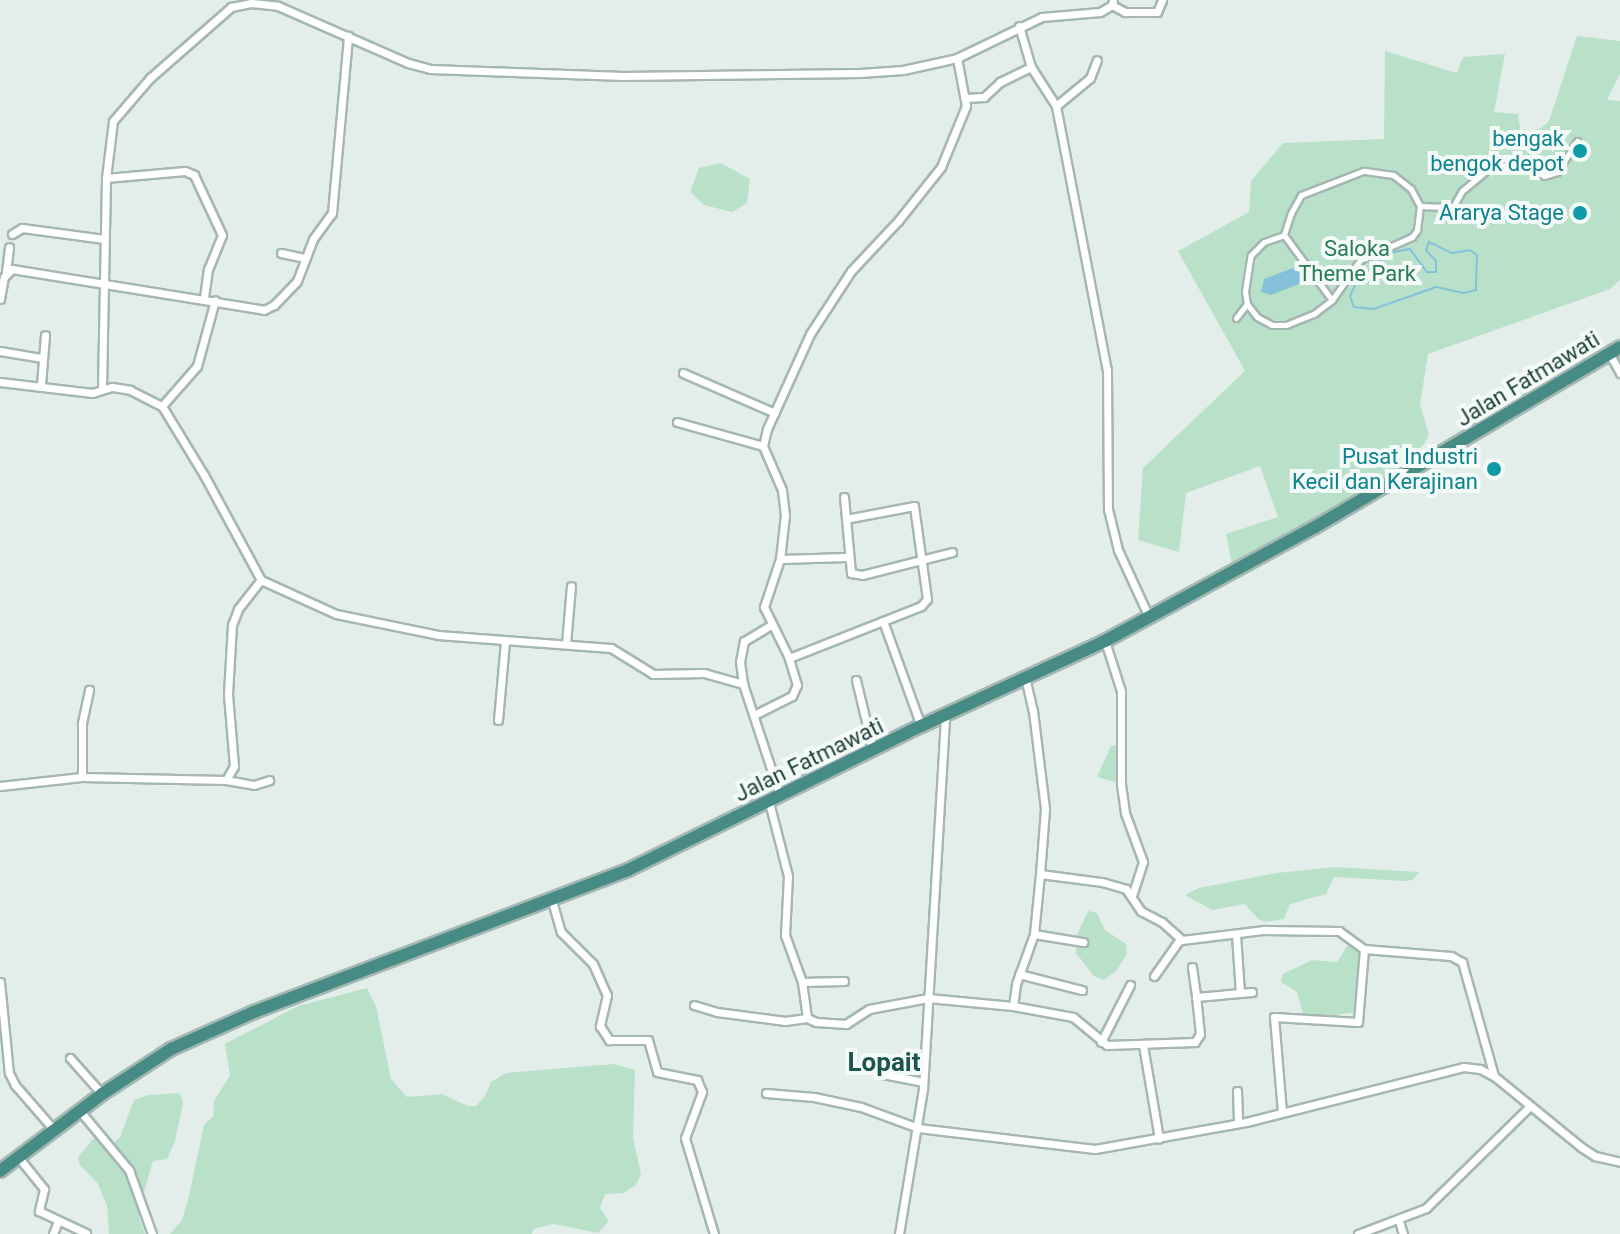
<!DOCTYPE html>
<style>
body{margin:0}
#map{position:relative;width:1620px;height:1234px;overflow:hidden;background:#e3eeea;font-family:Roboto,sans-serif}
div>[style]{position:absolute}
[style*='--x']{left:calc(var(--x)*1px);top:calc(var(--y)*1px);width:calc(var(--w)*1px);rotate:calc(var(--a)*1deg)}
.green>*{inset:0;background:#b9e1c9}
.water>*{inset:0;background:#85c2d9}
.stream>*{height:2px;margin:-1px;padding:0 1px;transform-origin:1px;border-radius:1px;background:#85c2d9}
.roads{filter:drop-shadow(2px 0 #a5b7b2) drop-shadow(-2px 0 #a5b7b2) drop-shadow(0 2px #a5b7b2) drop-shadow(0 -2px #a5b7b2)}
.pedestrian>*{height:5px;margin:-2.5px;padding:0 2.5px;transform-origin:2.5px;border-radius:2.5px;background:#fff}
.minor>*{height:7px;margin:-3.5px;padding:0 3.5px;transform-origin:3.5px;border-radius:3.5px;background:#fff}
.trunk>*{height:12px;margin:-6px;padding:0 6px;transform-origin:6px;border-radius:6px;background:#468c84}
.dots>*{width:22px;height:22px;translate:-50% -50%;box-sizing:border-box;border:4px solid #f4faf8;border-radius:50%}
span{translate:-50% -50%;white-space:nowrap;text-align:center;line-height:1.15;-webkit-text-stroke:8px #f4faf8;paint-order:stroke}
.culture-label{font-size:22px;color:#0d838f}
.right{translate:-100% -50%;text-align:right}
.park-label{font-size:22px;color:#267d51}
.street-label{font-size:22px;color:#20423c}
.quarter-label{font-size:26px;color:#1a564e;font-weight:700}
</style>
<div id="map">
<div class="green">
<div style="clip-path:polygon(1577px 36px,1620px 41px,1620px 74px,1607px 100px,1620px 101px,1620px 280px,1610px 289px,1428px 354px,1420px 405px,1429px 434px,1423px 446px,1395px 466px,1399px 474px,1233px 570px,1226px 534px,1278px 517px,1260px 466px,1186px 493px,1179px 552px,1138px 540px,1143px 468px,1245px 371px,1178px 251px,1249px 212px,1251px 181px,1283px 143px,1384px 139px,1385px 51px,1457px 73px,1463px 57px,1505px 54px,1494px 112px,1518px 114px,1521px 135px,1541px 128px,1549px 121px)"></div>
<div style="clip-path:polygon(721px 163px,750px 179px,747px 203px,732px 212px,704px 205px,690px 192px,699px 168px)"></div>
<div style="clip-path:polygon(1124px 745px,1125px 785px,1097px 777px,1111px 746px)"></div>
<div style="clip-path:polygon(1335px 867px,1419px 872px,1413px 880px,1405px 881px,1334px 877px,1326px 894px,1290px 904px,1284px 919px,1266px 922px,1258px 919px,1245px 904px,1212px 910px,1185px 895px,1199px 888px,1276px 873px)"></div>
<div style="clip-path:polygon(1088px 911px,1097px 913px,1105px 930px,1126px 944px,1127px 954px,1116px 971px,1104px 980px,1094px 976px,1076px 953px,1077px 935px)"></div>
<div style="clip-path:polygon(1347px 946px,1357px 949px,1360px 957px,1355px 1012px,1317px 1018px,1303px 1014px,1297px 992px,1281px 982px,1283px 974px,1312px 960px,1337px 962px)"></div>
<div style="clip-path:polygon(367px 988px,376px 1006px,391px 1079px,407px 1097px,442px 1094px,468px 1106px,476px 1106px,485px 1096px,491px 1082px,506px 1073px,614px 1064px,635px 1070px,633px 1138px,641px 1174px,636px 1185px,623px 1193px,605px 1194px,600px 1208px,609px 1221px,598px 1233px,554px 1224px,533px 1229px,532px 1234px,170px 1234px,182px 1220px,188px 1200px,204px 1125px,213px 1116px,214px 1101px,230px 1075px,225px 1044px,298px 1006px)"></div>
<div style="clip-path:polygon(180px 1093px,183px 1103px,175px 1141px,167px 1159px,153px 1161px,145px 1188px,139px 1218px,145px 1234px,109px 1234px,107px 1206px,98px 1184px,80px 1165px,78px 1157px,93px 1139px,96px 1138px,108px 1148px,120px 1137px,134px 1100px,148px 1095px)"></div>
</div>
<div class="water">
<div style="clip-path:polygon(1293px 268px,1302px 275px,1299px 284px,1271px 295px,1261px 292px,1264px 279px)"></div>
</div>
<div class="stream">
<div style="--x:1429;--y:242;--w:25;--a:26"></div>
<div style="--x:1452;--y:253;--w:18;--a:-9"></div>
<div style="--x:1470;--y:250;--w:9;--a:36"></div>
<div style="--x:1477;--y:255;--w:35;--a:92"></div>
<div style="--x:1476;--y:290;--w:13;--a:167"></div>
<div style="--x:1463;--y:293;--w:28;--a:-167"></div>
<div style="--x:1436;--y:287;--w:66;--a:160.5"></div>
<div style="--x:1374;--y:309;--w:20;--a:-174"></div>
<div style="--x:1354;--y:307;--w:12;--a:-110"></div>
<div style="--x:1350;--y:296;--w:19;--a:-65"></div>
<div style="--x:1358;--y:279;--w:40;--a:-40"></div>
<div style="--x:1389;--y:253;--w:21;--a:-11"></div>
<div style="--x:1410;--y:249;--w:29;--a:54"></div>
<div style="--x:1427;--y:272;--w:9;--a:0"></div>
<div style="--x:1436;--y:272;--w:11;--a:-90"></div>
<div style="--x:1436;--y:261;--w:15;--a:-132"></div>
<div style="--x:1426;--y:250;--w:9;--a:-69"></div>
</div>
<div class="roads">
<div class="pedestrian">
<div style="--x:1420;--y:206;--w:33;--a:2"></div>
<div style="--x:1453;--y:207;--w:18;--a:-61"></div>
<div style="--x:1462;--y:191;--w:35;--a:-40"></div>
<div style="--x:1489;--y:168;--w:32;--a:-9"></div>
<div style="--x:1521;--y:163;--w:26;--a:29"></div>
<div style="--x:1544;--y:176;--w:14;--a:-17"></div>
<div style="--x:1557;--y:172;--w:37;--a:-57"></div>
<div style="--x:1247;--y:304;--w:16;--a:52"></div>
<div style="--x:1257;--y:317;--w:17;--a:28"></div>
<div style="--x:1272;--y:325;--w:14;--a:0"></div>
<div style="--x:1286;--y:325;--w:31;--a:-22"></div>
<div style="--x:1315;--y:313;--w:21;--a:-37"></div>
<div style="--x:1332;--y:300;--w:49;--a:-55"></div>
<div style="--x:1360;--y:260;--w:57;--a:-23.9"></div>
<div style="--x:1412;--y:237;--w:9;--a:-54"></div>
<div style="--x:1417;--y:230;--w:24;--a:-83"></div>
<div style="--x:1420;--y:206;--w:19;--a:-118"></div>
<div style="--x:1411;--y:189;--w:23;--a:-142"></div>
<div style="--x:1393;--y:175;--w:30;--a:-172"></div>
<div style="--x:1363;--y:171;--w:66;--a:158.8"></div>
<div style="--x:1301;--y:195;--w:21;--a:119"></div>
<div style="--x:1291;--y:213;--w:23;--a:108"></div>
<div style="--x:1236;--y:318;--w:18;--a:-52"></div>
<div style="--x:1247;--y:304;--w:13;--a:-99"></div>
<div style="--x:1245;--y:291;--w:36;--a:-81"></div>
<div style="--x:1251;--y:255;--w:18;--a:-45"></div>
<div style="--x:1264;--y:242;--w:21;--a:-19"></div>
<div style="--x:1284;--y:235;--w:81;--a:53.6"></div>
</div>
<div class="minor">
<div style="--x:1112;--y:5;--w:15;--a:28"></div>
<div style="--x:1125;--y:12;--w:32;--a:0"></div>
<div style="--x:1157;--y:12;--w:13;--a:-67"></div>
<div style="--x:1019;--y:26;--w:43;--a:73.7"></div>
<div style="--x:1031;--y:67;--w:46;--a:57.3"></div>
<div style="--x:1056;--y:106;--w:269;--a:79.1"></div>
<div style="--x:1107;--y:370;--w:139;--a:89.6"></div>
<div style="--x:1108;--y:509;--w:42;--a:76.3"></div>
<div style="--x:1118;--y:550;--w:74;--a:65.2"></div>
<div style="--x:965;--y:98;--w:19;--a:-3"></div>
<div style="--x:984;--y:97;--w:22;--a:-43"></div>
<div style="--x:1000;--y:82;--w:34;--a:-26"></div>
<div style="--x:1056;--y:106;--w:44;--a:-39.5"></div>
<div style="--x:1090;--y:78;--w:19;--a:-69"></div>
<div style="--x:106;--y:178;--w:79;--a:-5.1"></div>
<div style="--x:185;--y:171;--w:10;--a:24"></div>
<div style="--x:194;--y:175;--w:66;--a:65"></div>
<div style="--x:222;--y:235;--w:37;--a:112"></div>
<div style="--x:208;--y:269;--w:29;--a:98"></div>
<div style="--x:12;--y:234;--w:12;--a:-31"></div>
<div style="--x:22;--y:228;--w:83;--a:7.6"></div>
<div style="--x:281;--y:253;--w:25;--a:12"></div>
<div style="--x:6;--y:272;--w:25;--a:-83"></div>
<div style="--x:0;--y:299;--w:22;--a:-80"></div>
<div style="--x:4;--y:277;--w:11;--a:-45"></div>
<div style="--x:12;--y:269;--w:255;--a:9.2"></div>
<div style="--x:264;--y:310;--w:11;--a:-27"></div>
<div style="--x:274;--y:305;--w:33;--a:-46"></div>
<div style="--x:297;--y:281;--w:45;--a:-69.1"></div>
<div style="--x:313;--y:239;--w:32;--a:-54"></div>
<div style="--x:332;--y:213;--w:178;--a:-84.8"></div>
<div style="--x:0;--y:351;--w:43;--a:9.5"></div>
<div style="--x:1609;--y:353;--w:23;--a:61"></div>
<div style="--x:683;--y:373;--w:100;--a:23.5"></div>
<div style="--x:0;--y:382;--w:93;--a:6.8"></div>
<div style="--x:92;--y:393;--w:21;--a:-17"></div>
<div style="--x:112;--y:387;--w:18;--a:9"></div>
<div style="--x:130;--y:390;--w:36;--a:27"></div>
<div style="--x:162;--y:406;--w:81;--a:58.7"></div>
<div style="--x:204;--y:475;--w:119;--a:61.5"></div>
<div style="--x:261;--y:580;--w:82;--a:24.4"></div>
<div style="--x:336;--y:614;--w:104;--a:11.6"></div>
<div style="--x:438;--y:635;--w:173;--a:4.3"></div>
<div style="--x:611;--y:648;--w:49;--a:31.8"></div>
<div style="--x:653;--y:674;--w:51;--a:-1.1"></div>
<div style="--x:704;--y:673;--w:41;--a:15.8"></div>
<div style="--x:41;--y:385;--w:50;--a:-85.4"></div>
<div style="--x:102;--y:388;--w:210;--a:-88.9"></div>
<div style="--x:106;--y:178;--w:57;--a:-83"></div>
<div style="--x:113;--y:121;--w:57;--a:-49.3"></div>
<div style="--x:150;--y:78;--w:108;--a:-41.2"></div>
<div style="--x:231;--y:7;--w:20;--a:-11"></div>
<div style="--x:251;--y:3;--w:27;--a:6"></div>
<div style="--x:278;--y:6;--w:142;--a:23.7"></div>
<div style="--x:408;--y:63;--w:23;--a:15"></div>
<div style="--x:430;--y:69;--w:193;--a:2.1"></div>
<div style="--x:623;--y:76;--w:237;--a:-0.7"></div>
<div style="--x:860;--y:73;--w:43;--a:-4"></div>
<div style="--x:903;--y:70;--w:55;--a:-12.5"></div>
<div style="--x:162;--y:406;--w:53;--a:-48.8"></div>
<div style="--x:197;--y:366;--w:68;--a:-74.7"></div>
<div style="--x:677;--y:422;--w:89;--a:15.6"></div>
<div style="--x:844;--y:497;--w:76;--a:84.7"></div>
<div style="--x:851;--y:573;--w:11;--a:10"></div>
<div style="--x:862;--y:575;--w:93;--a:-14.3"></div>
<div style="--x:780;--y:559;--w:67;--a:-1.7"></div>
<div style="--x:883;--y:621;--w:112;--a:70.1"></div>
<div style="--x:771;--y:625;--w:31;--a:149"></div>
<div style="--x:744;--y:641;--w:21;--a:101"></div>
<div style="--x:740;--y:662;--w:22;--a:82"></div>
<div style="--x:743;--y:684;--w:118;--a:71.7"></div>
<div style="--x:1105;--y:641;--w:52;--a:72.3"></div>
<div style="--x:1121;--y:691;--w:93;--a:90"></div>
<div style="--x:1121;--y:784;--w:29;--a:82"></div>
<div style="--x:1125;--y:813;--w:52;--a:69.8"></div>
<div style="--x:1143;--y:862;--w:35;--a:108"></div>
<div style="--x:566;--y:644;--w:58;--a:-85.1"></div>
<div style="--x:789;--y:658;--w:142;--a:-21.5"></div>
<div style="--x:921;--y:606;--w:9;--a:-49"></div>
<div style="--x:927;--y:599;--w:94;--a:-98"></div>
<div style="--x:914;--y:506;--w:69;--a:169.2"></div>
<div style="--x:1025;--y:677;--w:35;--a:77"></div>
<div style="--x:1033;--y:711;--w:99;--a:83"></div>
<div style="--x:1045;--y:809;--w:65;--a:94.4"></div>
<div style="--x:1040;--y:874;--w:63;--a:7.4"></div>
<div style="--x:1102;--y:882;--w:25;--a:16"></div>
<div style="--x:1126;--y:889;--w:27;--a:56"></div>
<div style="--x:1141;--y:911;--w:24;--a:28"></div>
<div style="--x:1162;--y:922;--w:27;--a:42"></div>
<div style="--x:1182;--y:940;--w:83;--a:-7"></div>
<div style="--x:1264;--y:930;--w:75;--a:0.8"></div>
<div style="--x:1339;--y:931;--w:31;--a:36"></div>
<div style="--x:1364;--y:949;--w:87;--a:4.6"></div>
<div style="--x:1451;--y:956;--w:13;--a:29"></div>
<div style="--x:1462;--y:962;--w:118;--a:74.3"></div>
<div style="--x:856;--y:680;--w:73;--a:76.5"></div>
<div style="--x:754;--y:715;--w:42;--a:-26.6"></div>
<div style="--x:792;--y:696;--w:12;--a:-66"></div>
<div style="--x:797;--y:685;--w:28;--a:-107"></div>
<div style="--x:789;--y:658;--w:57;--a:-116.1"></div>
<div style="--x:764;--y:607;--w:51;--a:-71.6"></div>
<div style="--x:780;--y:559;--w:44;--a:-83.5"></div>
<div style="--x:785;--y:515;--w:25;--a:-97"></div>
<div style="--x:782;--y:490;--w:48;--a:-113.4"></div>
<div style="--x:763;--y:446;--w:17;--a:-77"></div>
<div style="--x:767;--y:429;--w:104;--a:-65.6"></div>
<div style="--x:810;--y:334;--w:75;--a:-56.9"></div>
<div style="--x:851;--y:271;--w:69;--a:-46.8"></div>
<div style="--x:898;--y:221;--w:69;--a:-51.5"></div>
<div style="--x:941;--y:167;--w:66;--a:-67.7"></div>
<div style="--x:966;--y:106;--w:49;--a:-100.6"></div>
<div style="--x:957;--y:58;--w:94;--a:-25.8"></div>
<div style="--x:1042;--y:17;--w:58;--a:-4.9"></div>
<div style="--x:1100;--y:12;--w:14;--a:-30"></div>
<div style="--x:1112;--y:5;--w:5;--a:-79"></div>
<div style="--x:498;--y:720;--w:79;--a:-84.9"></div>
<div style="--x:82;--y:777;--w:54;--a:-90"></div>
<div style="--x:82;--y:723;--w:34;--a:-78"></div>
<div style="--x:226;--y:780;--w:28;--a:10"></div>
<div style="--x:254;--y:785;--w:16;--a:-18"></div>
<div style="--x:0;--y:786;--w:82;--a:-6.3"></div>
<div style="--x:82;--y:777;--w:144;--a:1.2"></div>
<div style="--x:226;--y:780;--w:16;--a:-60"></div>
<div style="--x:234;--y:766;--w:72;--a:-94.8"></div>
<div style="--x:228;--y:694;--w:69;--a:-86.7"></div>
<div style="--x:232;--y:625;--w:17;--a:-69"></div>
<div style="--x:238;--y:609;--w:37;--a:-52"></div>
<div style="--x:769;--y:802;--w:76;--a:75.6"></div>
<div style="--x:788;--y:876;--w:59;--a:92.9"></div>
<div style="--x:785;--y:935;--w:50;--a:70.1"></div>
<div style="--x:802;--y:982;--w:36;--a:82"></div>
<div style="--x:807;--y:1018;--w:10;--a:24"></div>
<div style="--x:816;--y:1022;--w:30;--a:4"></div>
<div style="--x:846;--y:1024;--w:27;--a:-33"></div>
<div style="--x:869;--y:1009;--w:60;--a:-10.6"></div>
<div style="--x:928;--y:998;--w:85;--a:5.4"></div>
<div style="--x:1013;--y:1006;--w:22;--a:-82"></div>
<div style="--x:1016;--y:984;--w:53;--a:-70.2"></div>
<div style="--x:1034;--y:934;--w:60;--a:-84.3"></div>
<div style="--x:552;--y:901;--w:32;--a:74"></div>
<div style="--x:561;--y:932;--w:45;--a:45"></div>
<div style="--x:593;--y:964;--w:34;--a:66"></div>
<div style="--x:607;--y:995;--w:32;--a:103"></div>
<div style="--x:600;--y:1026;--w:17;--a:57"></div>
<div style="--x:609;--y:1040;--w:39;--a:0"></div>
<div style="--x:648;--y:1040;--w:33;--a:74"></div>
<div style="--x:657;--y:1072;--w:41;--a:11.3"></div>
<div style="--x:697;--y:1080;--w:13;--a:67"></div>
<div style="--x:702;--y:1092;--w:49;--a:110.3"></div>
<div style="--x:685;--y:1138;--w:100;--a:73.2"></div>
<div style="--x:1034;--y:934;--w:50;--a:9.3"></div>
<div style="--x:1192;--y:967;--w:30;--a:82"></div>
<div style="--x:1019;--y:974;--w:65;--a:14.3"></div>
<div style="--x:1154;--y:976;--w:45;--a:-54.9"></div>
<div style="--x:0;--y:982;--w:91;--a:84.4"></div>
<div style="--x:9;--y:1073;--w:13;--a:63"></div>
<div style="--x:15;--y:1085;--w:61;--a:49"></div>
<div style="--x:802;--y:982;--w:42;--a:-1.4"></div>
<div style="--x:1240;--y:993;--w:12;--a:-5"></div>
<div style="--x:694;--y:1005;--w:24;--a:17"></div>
<div style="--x:717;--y:1012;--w:69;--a:7.5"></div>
<div style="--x:785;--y:1021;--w:22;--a:-8"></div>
<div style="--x:1013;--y:1006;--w:61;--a:10.4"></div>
<div style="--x:1073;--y:1017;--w:44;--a:39.5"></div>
<div style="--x:1107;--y:1045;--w:88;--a:-2"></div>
<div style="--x:1195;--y:1042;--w:9;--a:-58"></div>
<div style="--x:1200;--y:1034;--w:37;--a:-96"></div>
<div style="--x:1196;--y:997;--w:44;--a:-5.2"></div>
<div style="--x:1240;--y:993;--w:58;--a:-93.9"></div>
<div style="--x:1101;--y:1042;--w:64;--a:-63"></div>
<div style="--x:1143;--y:1045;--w:95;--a:80.3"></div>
<div style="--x:70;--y:1058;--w:48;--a:48.4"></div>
<div style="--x:883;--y:1074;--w:41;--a:11.3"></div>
<div style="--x:1237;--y:1091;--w:32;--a:88"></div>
<div style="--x:766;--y:1093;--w:48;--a:4.8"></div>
<div style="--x:814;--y:1097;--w:48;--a:12"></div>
<div style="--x:861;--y:1107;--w:61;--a:20.2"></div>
<div style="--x:918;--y:1128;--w:178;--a:6.8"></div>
<div style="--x:1095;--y:1149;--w:153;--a:-10.1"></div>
<div style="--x:1246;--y:1122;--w:224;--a:-14.2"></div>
<div style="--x:1463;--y:1067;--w:17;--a:7"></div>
<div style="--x:1480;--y:1069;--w:16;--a:27"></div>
<div style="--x:1494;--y:1076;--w:112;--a:39.2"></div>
<div style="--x:1581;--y:1147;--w:17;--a:33"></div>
<div style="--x:1595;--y:1156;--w:26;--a:13"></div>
<div style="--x:80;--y:1111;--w:77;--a:50.3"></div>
<div style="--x:129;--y:1170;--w:68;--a:70.2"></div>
<div style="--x:1282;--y:1112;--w:95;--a:-94.8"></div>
<div style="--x:1274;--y:1017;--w:84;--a:3.4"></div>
<div style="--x:1358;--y:1022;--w:73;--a:-85.3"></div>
<div style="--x:19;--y:1158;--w:40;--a:51"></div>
<div style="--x:44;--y:1189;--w:23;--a:103"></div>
<div style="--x:39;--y:1211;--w:52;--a:25.1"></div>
<div style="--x:1399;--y:1221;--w:14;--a:73"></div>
<div style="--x:53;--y:1234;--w:14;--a:-69"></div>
<div style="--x:899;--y:1234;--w:147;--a:-80.6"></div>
<div style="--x:923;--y:1089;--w:374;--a:-86.6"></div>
<div style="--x:1358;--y:1234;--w:73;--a:-20.9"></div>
<div style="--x:1426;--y:1208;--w:146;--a:-44.4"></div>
</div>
<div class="trunk">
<div style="--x:0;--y:1171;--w:128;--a:-37"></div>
<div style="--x:102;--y:1094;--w:82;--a:-33.1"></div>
<div style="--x:171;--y:1049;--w:91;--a:-24"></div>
<div style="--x:254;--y:1012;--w:400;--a:-20.8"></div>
<div style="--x:628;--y:870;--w:326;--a:-26.2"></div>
<div style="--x:921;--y:726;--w:203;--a:-24.8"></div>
<div style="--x:1105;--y:641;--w:239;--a:-28.5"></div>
<div style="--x:1315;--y:527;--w:354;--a:-30.5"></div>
</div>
</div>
<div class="dots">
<div style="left:1580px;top:151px;background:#0f9aa8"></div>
<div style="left:1580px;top:213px;background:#0f9aa8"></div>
<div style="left:1494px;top:469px;background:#0f9aa8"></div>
</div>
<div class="culture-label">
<span class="right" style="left:1564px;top:151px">bengak<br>bengok depot</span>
<span class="right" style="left:1564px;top:213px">Ararya Stage</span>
<span class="right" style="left:1478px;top:469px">Pusat Industri<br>Kecil dan Kerajinan</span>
</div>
<div class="park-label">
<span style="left:1357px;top:261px">Saloka<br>Theme Park</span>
</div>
<div class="street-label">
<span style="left:1528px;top:379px;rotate:-31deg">Jalan Fatmawati</span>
<span style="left:809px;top:760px;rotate:-26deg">Jalan Fatmawati</span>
</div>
<div class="quarter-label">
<span style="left:884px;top:1063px">Lopait</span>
</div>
</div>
